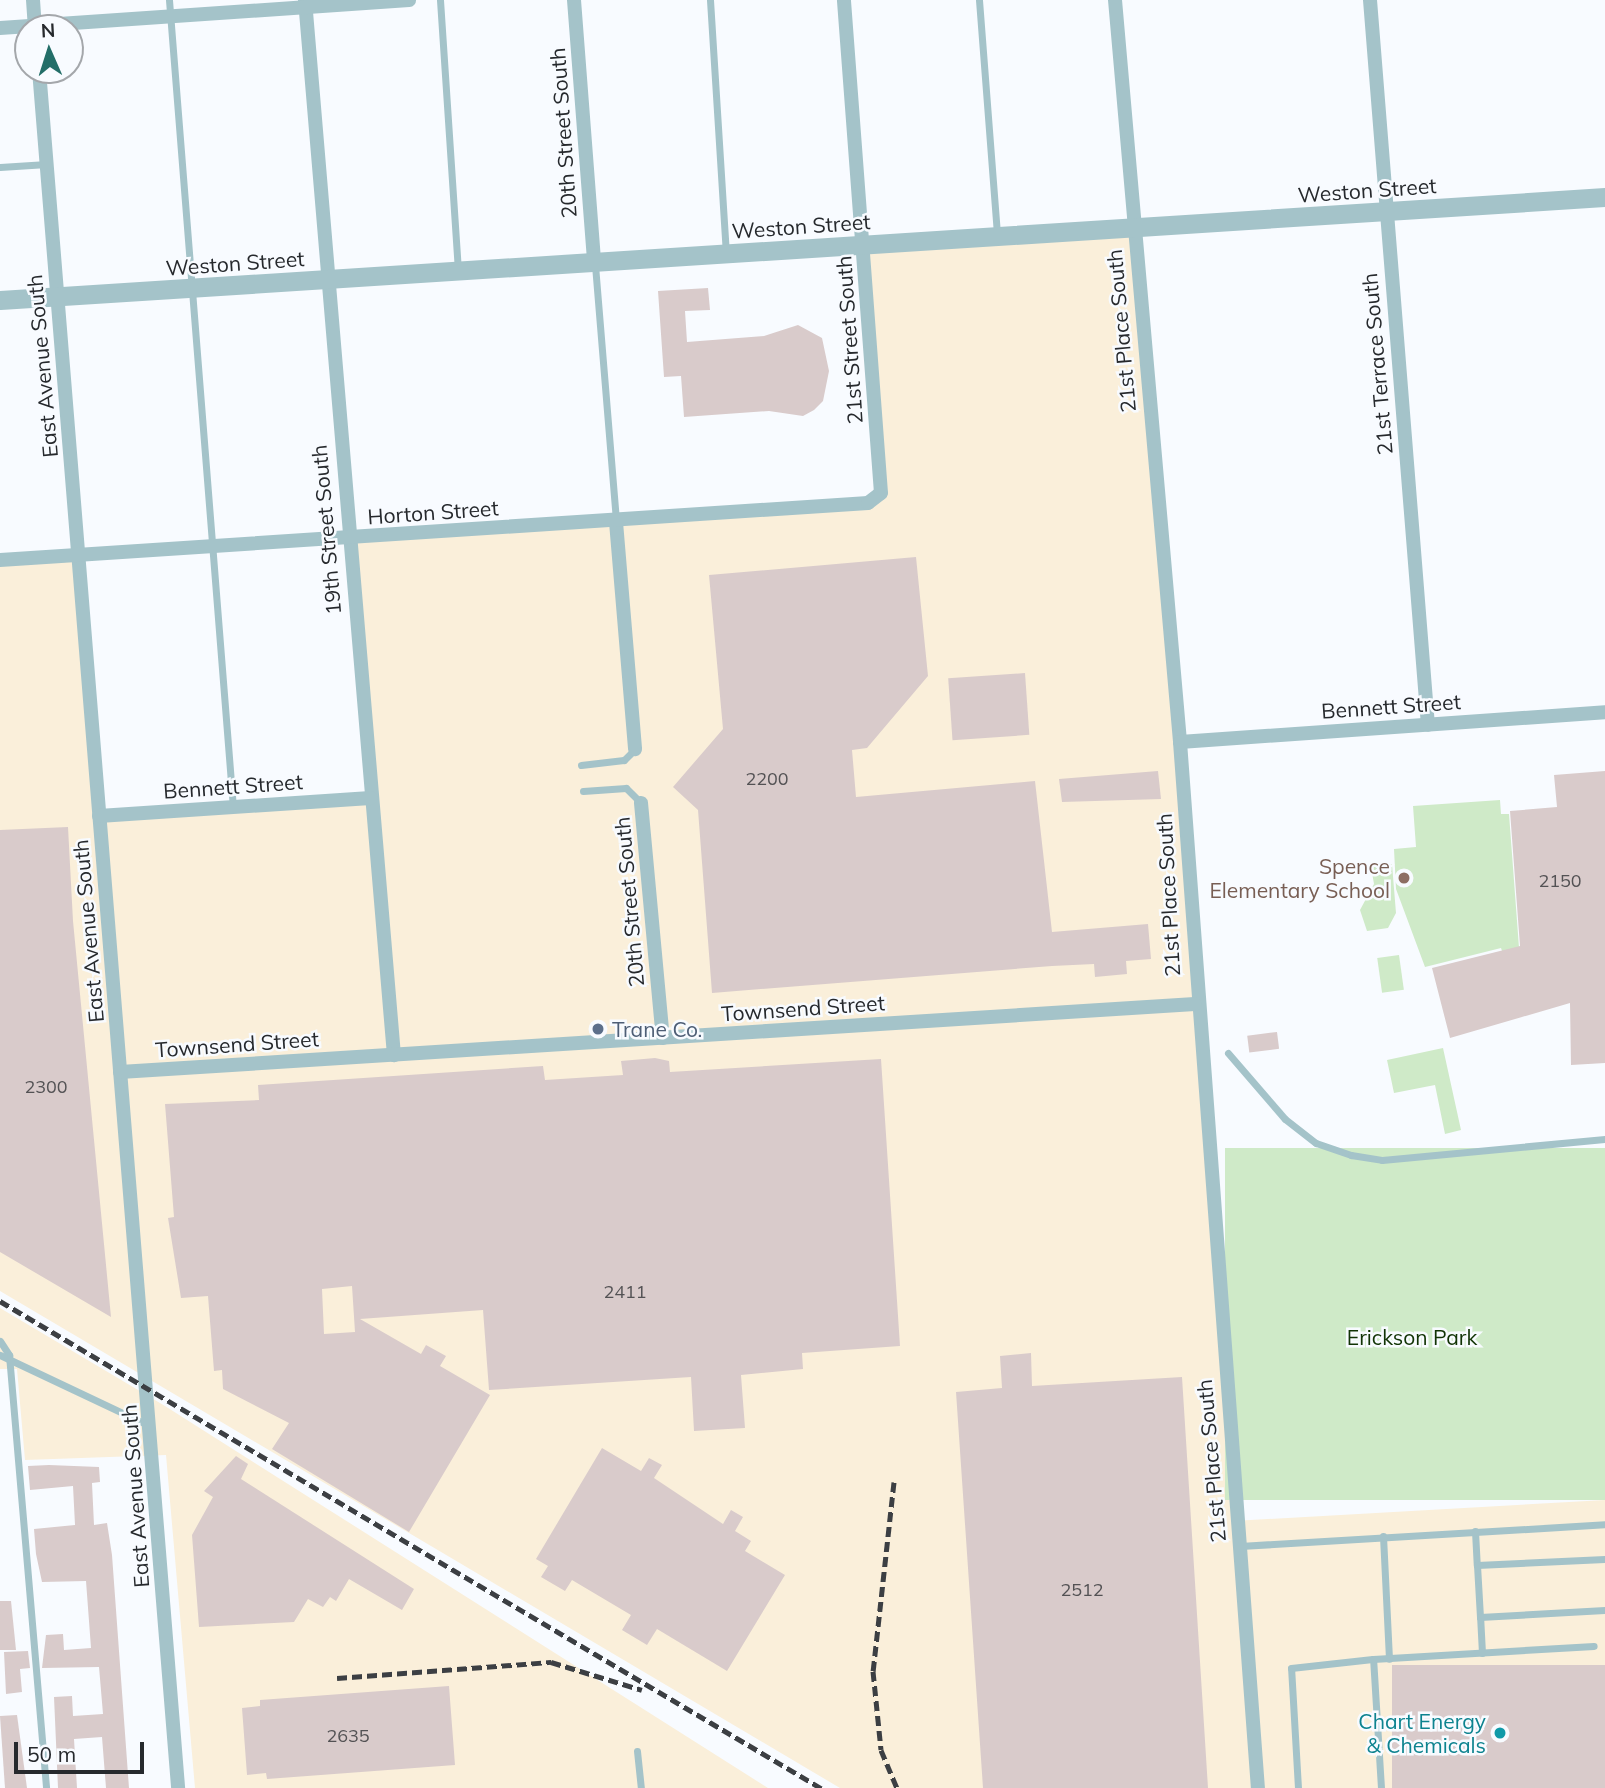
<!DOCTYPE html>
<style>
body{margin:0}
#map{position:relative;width:1605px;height:1788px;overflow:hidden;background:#f8fbff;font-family:Mulish,sans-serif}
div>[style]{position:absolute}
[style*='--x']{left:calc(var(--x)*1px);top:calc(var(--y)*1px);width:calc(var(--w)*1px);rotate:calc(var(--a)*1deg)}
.industrial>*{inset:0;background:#faefda}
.green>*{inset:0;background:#cfeac8;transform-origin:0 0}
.building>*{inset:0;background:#d9cbcb;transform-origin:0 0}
.service>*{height:7px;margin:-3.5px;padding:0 3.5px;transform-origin:3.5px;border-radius:3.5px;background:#a4c3c9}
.minor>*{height:14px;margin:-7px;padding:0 7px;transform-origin:7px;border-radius:7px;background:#a4c3c9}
.tertiary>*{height:19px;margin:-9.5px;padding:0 9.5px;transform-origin:9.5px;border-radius:9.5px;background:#a4c3c9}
.rail>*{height:5px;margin-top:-2.5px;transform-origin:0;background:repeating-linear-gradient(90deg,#3c3f43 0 10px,transparent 0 15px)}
.dots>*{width:19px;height:19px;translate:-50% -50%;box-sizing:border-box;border:4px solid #f8fbff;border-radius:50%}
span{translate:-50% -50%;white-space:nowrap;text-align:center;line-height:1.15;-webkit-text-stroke:5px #f8fbff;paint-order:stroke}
.number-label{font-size:18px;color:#535254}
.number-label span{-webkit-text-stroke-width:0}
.street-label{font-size:21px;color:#26292d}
.education-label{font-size:21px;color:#785e54}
.right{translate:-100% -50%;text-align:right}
.service-label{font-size:21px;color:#4e5e75}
.left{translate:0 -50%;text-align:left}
.park-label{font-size:21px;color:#113405}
.culture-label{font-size:21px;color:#0d838f}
.north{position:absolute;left:14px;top:14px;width:70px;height:70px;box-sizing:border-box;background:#f8fbff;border:2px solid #a4a7ab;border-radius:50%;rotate:357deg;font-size:19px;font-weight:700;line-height:28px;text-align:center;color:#26292d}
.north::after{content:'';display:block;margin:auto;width:24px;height:32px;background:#236e68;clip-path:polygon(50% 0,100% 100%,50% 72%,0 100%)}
.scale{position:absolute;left:14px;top:1742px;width:130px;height:32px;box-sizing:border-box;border:4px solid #26292d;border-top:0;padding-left:9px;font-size:21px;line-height:24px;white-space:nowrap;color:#26292d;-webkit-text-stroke:5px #f8fbff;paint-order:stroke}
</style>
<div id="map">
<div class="industrial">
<div style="clip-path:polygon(1133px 228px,1180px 742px,1233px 1521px,1605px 1500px,1605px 1788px,840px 1788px,0 1291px,0 560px,78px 556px,100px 816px,370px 798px,347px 539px,868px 503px,881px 492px,863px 245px)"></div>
<div style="clip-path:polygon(0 1308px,165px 1406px,768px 1788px,195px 1788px,166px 1455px,25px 1460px,17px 1369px,0 1369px)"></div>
</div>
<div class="green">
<div style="clip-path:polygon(1500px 800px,1501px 814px,1509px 814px,1520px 961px,1506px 963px,1501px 948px,1425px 967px,1396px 889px,1394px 849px,1416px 847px,1413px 806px)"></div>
<div style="clip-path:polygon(1392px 864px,1396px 913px,1388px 928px,1367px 931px,1360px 910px,1374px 884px,1371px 867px)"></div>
<div style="left:1399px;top:955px;width:35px;height:22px;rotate:82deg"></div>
<div style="clip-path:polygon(1443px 1048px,1461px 1130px,1445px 1134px,1435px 1085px,1394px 1093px,1387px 1060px)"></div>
<div style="left:1605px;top:1148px;width:352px;height:380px;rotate:90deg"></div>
</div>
<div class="building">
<div style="clip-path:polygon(708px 288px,710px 310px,685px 311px,687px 342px,764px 336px,798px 325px,822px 338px,829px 371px,823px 401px,814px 410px,803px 416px,769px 411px,684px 417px,681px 376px,664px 377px,658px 291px)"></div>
<div style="clip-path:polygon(916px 557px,928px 676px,867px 748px,852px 750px,856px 797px,1035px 781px,1052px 932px,1148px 924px,1151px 959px,1126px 961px,1127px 974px,1095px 977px,1094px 964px,1052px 966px,712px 993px,698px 810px,673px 787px,723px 729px,709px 575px)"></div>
<div style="left:1025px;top:673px;width:62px;height:77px;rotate:86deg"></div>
<div style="clip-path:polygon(1158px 771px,1161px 799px,1062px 802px,1059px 779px)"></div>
<div style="clip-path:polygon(1605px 771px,1605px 1063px,1571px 1065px,1570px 1003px,1450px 1038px,1432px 968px,1520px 946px,1510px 811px,1557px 807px,1554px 775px)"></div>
<div style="clip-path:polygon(68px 827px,73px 921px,111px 1317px,0 1252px,0 830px)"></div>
<div style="left:1277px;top:1032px;width:17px;height:30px;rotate:83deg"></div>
<div style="clip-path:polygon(evenodd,655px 1058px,669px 1061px,670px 1072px,881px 1059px,900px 1346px,802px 1353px,803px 1369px,741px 1375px,745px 1428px,694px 1431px,691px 1377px,489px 1390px,483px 1310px,360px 1319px,421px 1354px,426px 1345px,446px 1356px,440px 1366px,490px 1395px,409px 1532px,272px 1449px,289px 1423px,223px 1389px,222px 1370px,214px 1371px,208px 1296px,181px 1298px,168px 1218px,174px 1217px,165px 1104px,259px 1100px,258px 1085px,543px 1066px,545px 1080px,623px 1075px,621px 1061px,655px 1058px,352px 1286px,355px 1332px,324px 1334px,322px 1289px,352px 1286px)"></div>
<div style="clip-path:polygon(1031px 1353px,1032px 1386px,1182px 1377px,1208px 1788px,983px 1788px,956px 1392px,1002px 1388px,1000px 1356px)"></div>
<div style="clip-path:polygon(602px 1448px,641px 1471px,649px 1458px,662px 1465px,654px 1478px,723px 1524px,731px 1510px,743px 1517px,735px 1531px,751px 1541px,745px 1551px,785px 1575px,727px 1671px,657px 1629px,647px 1645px,622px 1630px,631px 1615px,572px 1580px,565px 1591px,541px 1577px,548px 1566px,536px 1559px)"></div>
<div style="clip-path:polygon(236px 1456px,248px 1464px,241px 1479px,414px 1589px,402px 1610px,349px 1579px,336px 1601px,330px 1597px,323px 1607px,308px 1599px,294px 1622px,199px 1627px,192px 1535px,213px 1497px,204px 1491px)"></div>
<div style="clip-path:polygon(49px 1465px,99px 1467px,100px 1482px,92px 1483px,94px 1525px,107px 1523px,112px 1555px,129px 1788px,106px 1788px,102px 1737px,74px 1739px,77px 1788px,58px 1788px,54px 1697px,72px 1696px,73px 1716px,103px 1714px,99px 1667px,42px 1668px,46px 1635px,63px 1634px,64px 1650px,91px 1648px,86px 1581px,42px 1582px,36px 1554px,34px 1529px,75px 1525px,73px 1486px,30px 1490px,28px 1466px)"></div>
<div style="clip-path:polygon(0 1601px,11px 1601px,16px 1650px,0 1650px)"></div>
<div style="clip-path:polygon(28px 1651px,30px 1668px,20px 1669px,22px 1692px,6px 1694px,4px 1652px)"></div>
<div style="left:1605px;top:1665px;width:123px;height:213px;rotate:90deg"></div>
<div style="clip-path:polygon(449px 1686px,455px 1765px,267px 1779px,266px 1773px,247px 1775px,242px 1708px,260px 1706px,260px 1700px)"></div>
<div style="clip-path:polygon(17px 1715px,27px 1788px,5px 1788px,0 1716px)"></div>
</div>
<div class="service">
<div style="--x:169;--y:0;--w:810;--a:85.47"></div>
<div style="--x:440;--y:0;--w:272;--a:86.2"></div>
<div style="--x:710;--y:0;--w:254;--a:86.4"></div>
<div style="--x:979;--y:0;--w:237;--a:85.6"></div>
<div style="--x:0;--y:167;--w:47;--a:-3.7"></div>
<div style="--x:595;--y:265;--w:257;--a:85.3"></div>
<div style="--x:581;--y:765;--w:43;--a:-6.6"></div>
<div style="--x:624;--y:760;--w:16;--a:-45"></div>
<div style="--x:583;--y:791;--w:43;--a:-4"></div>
<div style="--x:626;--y:788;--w:21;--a:45"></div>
<div style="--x:1228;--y:1053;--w:87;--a:49.2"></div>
<div style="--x:1285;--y:1119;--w:39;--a:38"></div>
<div style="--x:1316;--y:1143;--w:37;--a:19"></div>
<div style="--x:1351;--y:1155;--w:31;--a:9"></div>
<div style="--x:1382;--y:1160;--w:224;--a:-5.4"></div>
<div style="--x:0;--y:1341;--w:17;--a:57"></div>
<div style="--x:9;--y:1355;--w:435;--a:85.1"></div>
<div style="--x:0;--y:1355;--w:164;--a:25.3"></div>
<div style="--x:1475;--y:1531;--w:34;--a:87"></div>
<div style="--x:1383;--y:1536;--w:123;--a:87.2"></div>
<div style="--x:1240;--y:1546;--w:366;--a:-3.4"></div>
<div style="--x:1480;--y:1617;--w:52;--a:-93.3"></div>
<div style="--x:1477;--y:1565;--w:128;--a:-2.7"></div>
<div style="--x:1482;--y:1653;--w:36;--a:-93"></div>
<div style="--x:1480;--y:1617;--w:125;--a:-3.2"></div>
<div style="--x:637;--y:1751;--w:37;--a:84"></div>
<div style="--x:1298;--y:1788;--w:120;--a:-93.3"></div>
<div style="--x:1291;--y:1668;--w:82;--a:-6.3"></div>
<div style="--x:1381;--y:1788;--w:129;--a:-93.5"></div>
<div style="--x:1373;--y:1659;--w:221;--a:-3.4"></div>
</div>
<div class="minor">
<div style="--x:33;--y:0;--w:28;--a:86"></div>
<div style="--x:305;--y:0;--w:1059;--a:85.18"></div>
<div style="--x:574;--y:0;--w:263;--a:85.6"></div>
<div style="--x:1115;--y:0;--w:745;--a:84.99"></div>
<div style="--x:1180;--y:742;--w:1049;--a:85.74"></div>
<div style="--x:1370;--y:0;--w:727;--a:85.43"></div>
<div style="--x:0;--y:28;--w:410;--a:-3.9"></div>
<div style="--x:39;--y:70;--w:1724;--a:85.37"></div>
<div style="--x:616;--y:522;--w:228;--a:85.2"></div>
<div style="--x:0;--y:560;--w:870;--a:-3.76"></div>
<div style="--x:868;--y:503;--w:16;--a:-38"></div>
<div style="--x:881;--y:493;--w:494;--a:-94.3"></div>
<div style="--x:1180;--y:742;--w:426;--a:-4"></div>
<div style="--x:641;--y:803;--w:236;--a:84.7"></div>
<div style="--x:99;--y:816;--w:272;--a:-3.8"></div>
<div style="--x:120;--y:1072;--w:1077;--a:-3.62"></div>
</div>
<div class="tertiary">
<div style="--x:0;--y:300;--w:1608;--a:-3.67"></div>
</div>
<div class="rail">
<div style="--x:0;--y:1301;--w:955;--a:30.68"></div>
<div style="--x:894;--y:1482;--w:190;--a:96.3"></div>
<div style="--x:873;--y:1671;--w:79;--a:84.2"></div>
<div style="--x:881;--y:1750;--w:41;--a:67.2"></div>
<div style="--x:337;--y:1678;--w:215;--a:-4.3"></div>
<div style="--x:551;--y:1662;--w:95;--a:17.1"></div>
</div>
<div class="dots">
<div style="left:1404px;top:878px;background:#8d6e63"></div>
<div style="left:598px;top:1029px;background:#5c6f8a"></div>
<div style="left:1500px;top:1733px;background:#0f9aa8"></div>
</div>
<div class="number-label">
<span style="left:767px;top:779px">2200</span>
<span style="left:1560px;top:881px">2150</span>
<span style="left:46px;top:1087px">2300</span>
<span style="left:625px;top:1292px">2411</span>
<span style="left:1082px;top:1590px">2512</span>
<span style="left:348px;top:1736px">2635</span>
</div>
<div class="street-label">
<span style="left:563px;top:133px;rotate:-94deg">20th Street South</span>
<span style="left:1367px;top:190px;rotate:-4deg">Weston Street</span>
<span style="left:801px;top:226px;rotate:-4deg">Weston Street</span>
<span style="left:235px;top:263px;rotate:-4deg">Weston Street</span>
<span style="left:1121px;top:331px;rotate:-95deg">21st Place South</span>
<span style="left:849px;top:340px;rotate:-94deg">21st Street South</span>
<span style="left:1377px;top:364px;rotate:-95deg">21st Terrace South</span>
<span style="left:42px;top:366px;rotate:-95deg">East Avenue South</span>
<span style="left:433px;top:512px;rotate:-4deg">Horton Street</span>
<span style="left:326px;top:530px;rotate:-95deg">19th Street South</span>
<span style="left:1391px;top:706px;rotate:-4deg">Bennett Street</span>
<span style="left:233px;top:786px;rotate:-4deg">Bennett Street</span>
<span style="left:1168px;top:895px;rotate:-93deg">21st Place South</span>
<span style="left:629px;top:902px;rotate:-95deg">20th Street South</span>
<span style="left:88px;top:931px;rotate:-95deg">East Avenue South</span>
<span style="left:803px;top:1008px;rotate:-4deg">Townsend Street</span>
<span style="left:237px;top:1044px;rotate:-4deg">Townsend Street</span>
<span style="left:1211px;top:1461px;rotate:-95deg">21st Place South</span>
<span style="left:135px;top:1496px;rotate:-94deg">East Avenue South</span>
</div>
<div class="education-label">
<span class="right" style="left:1390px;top:878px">Spence<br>Elementary School</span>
</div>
<div class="service-label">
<span class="left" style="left:612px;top:1029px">Trane Co.</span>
</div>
<div class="park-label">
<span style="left:1412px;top:1337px">Erickson Park</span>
</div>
<div class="culture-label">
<span class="right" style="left:1486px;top:1733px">Chart Energy<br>&amp; Chemicals</span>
</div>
<div class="north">N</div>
<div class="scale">50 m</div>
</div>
